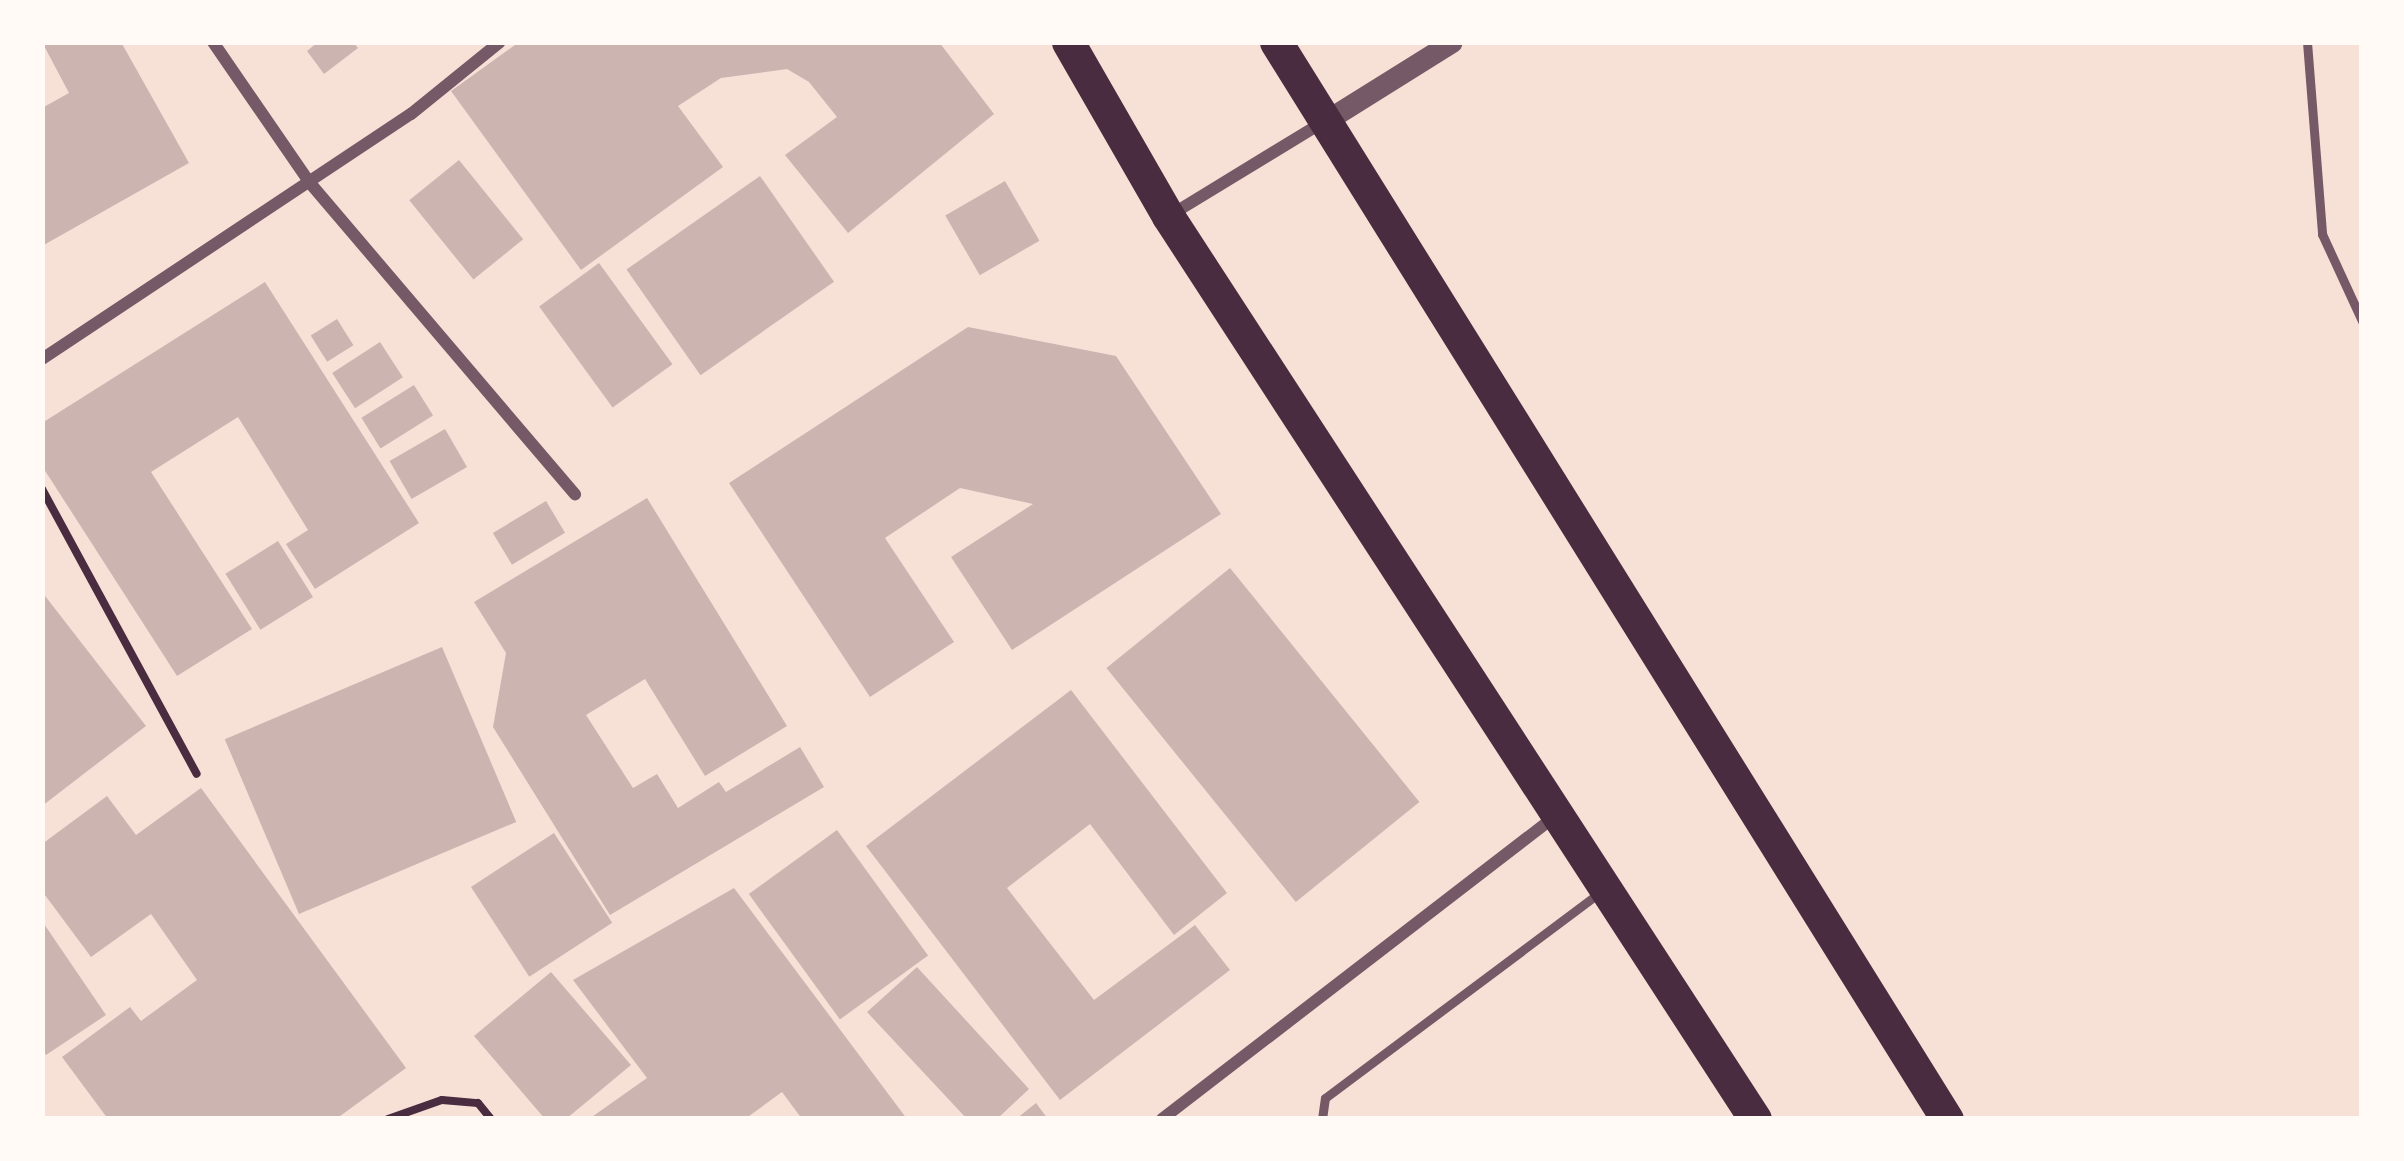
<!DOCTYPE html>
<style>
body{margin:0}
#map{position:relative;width:2404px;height:1161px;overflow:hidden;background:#f7e1d7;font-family:Signika,sans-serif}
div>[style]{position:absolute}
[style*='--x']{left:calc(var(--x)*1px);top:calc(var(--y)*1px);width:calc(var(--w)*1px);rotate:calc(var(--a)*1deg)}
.building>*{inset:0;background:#ccb4b1;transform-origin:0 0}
.path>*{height:8px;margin:-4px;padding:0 4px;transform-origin:4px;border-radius:4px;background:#4a2c40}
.service>*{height:9px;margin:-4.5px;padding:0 4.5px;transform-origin:4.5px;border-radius:4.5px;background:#755966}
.minor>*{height:12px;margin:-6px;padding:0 6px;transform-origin:6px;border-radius:6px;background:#755966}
.tertiary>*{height:21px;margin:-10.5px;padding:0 10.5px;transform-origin:10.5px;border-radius:10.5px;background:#755966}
.trunk>*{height:33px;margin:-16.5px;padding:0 16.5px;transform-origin:16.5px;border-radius:16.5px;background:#4a2c40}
span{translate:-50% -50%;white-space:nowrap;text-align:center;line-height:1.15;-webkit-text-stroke:10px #fffaf5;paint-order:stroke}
.frame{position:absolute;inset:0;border:45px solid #fffaf5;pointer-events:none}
</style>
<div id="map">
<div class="building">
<div style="clip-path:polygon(42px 42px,121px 42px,189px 163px,42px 246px,42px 108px,69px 93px)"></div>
<div style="clip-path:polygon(318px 42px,353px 42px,358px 48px,324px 74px,307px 51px)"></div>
<div style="clip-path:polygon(519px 42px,939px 42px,994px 114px,848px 233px,785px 155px,837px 117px,809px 82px,787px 69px,721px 78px,678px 106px,723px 167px,581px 270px,451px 91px)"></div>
<div style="left:459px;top:160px;width:102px;height:64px;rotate:51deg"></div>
<div style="left:760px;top:176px;width:129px;height:163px;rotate:55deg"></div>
<div style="left:1005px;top:181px;width:69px;height:69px;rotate:60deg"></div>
<div style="left:599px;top:263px;width:125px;height:74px;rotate:54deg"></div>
<div style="clip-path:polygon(265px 282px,419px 523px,315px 589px,286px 544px,308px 530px,238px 417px,151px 472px,252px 629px,177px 676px,42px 466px,42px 423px)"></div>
<div style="left:337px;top:319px;width:31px;height:31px;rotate:58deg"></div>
<div style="clip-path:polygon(968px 327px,1116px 356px,1221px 514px,1012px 650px,951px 557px,1033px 504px,960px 488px,885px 538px,954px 642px,870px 697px,729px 483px)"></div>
<div style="left:380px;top:342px;width:42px;height:57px;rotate:57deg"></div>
<div style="left:414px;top:385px;width:36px;height:62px;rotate:58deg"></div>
<div style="left:445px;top:429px;width:44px;height:64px;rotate:60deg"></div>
<div style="clip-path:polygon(647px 498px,787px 726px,705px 776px,645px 679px,586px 715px,633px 788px,657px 774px,678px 808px,719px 782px,726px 792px,800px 747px,824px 787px,610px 915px,493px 727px,506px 653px,474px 602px)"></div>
<div style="left:546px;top:501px;width:37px;height:62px;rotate:59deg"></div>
<div style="left:278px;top:541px;width:66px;height:62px;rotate:58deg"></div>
<div style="left:1230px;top:568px;width:301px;height:159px;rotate:51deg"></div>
<div style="clip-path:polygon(42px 592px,146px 726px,42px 806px)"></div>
<div style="left:442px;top:647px;width:190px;height:236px;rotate:67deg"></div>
<div style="clip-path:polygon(1071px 690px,1227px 893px,1174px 935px,1090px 824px,1007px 888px,1094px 1000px,1195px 925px,1230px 970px,1060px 1100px,866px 846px)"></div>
<div style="clip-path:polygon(201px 788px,406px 1068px,336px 1119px,108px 1119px,62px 1057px,130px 1007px,141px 1021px,197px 980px,151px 914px,91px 957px,42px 891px,42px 844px,107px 796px,136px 835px)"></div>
<div style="left:837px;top:830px;width:155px;height:109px;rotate:54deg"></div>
<div style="left:554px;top:833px;width:107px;height:99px;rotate:57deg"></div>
<div style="clip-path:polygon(734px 888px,907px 1119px,802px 1119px,782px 1092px,745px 1119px,589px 1119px,647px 1078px,573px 980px)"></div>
<div style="clip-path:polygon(42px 921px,106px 1015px,46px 1055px,42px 1049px)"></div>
<div style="clip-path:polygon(917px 967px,1029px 1089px,997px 1119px,967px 1119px,867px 1012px)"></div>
<div style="clip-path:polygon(551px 972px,631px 1065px,566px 1119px,545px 1119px,474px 1036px)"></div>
<div style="clip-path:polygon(1036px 1103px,1048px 1119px,1016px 1119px)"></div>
</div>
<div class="path">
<div style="--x:42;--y:489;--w:324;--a:61.5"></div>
<div style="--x:388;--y:1119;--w:57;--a:-19.4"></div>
<div style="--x:442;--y:1100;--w:36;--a:5"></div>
<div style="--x:478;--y:1103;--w:21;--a:51"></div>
</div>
<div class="service">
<div style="--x:2307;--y:42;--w:193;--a:85.5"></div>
<div style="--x:2322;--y:234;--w:96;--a:65.3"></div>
<div style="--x:1322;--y:1119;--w:21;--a:-82"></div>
<div style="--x:1325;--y:1098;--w:346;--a:-36.8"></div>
</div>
<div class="minor">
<div style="--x:213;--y:42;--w:171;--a:55.5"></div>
<div style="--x:310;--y:183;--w:409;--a:49.6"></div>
<div style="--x:1169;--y:216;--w:177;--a:-31.4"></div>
<div style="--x:42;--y:359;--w:443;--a:-33.6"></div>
<div style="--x:411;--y:114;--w:114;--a:-39"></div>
<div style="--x:1162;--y:1119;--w:497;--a:-37.6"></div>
</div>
<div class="tertiary">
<div style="--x:1327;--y:120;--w:147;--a:-32"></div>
</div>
<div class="trunk">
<div style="--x:1068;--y:42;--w:201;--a:60.1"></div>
<div style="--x:1168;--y:216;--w:1077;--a:56.97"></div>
<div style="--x:1276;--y:42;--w:1269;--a:58.08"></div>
</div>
<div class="frame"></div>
</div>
